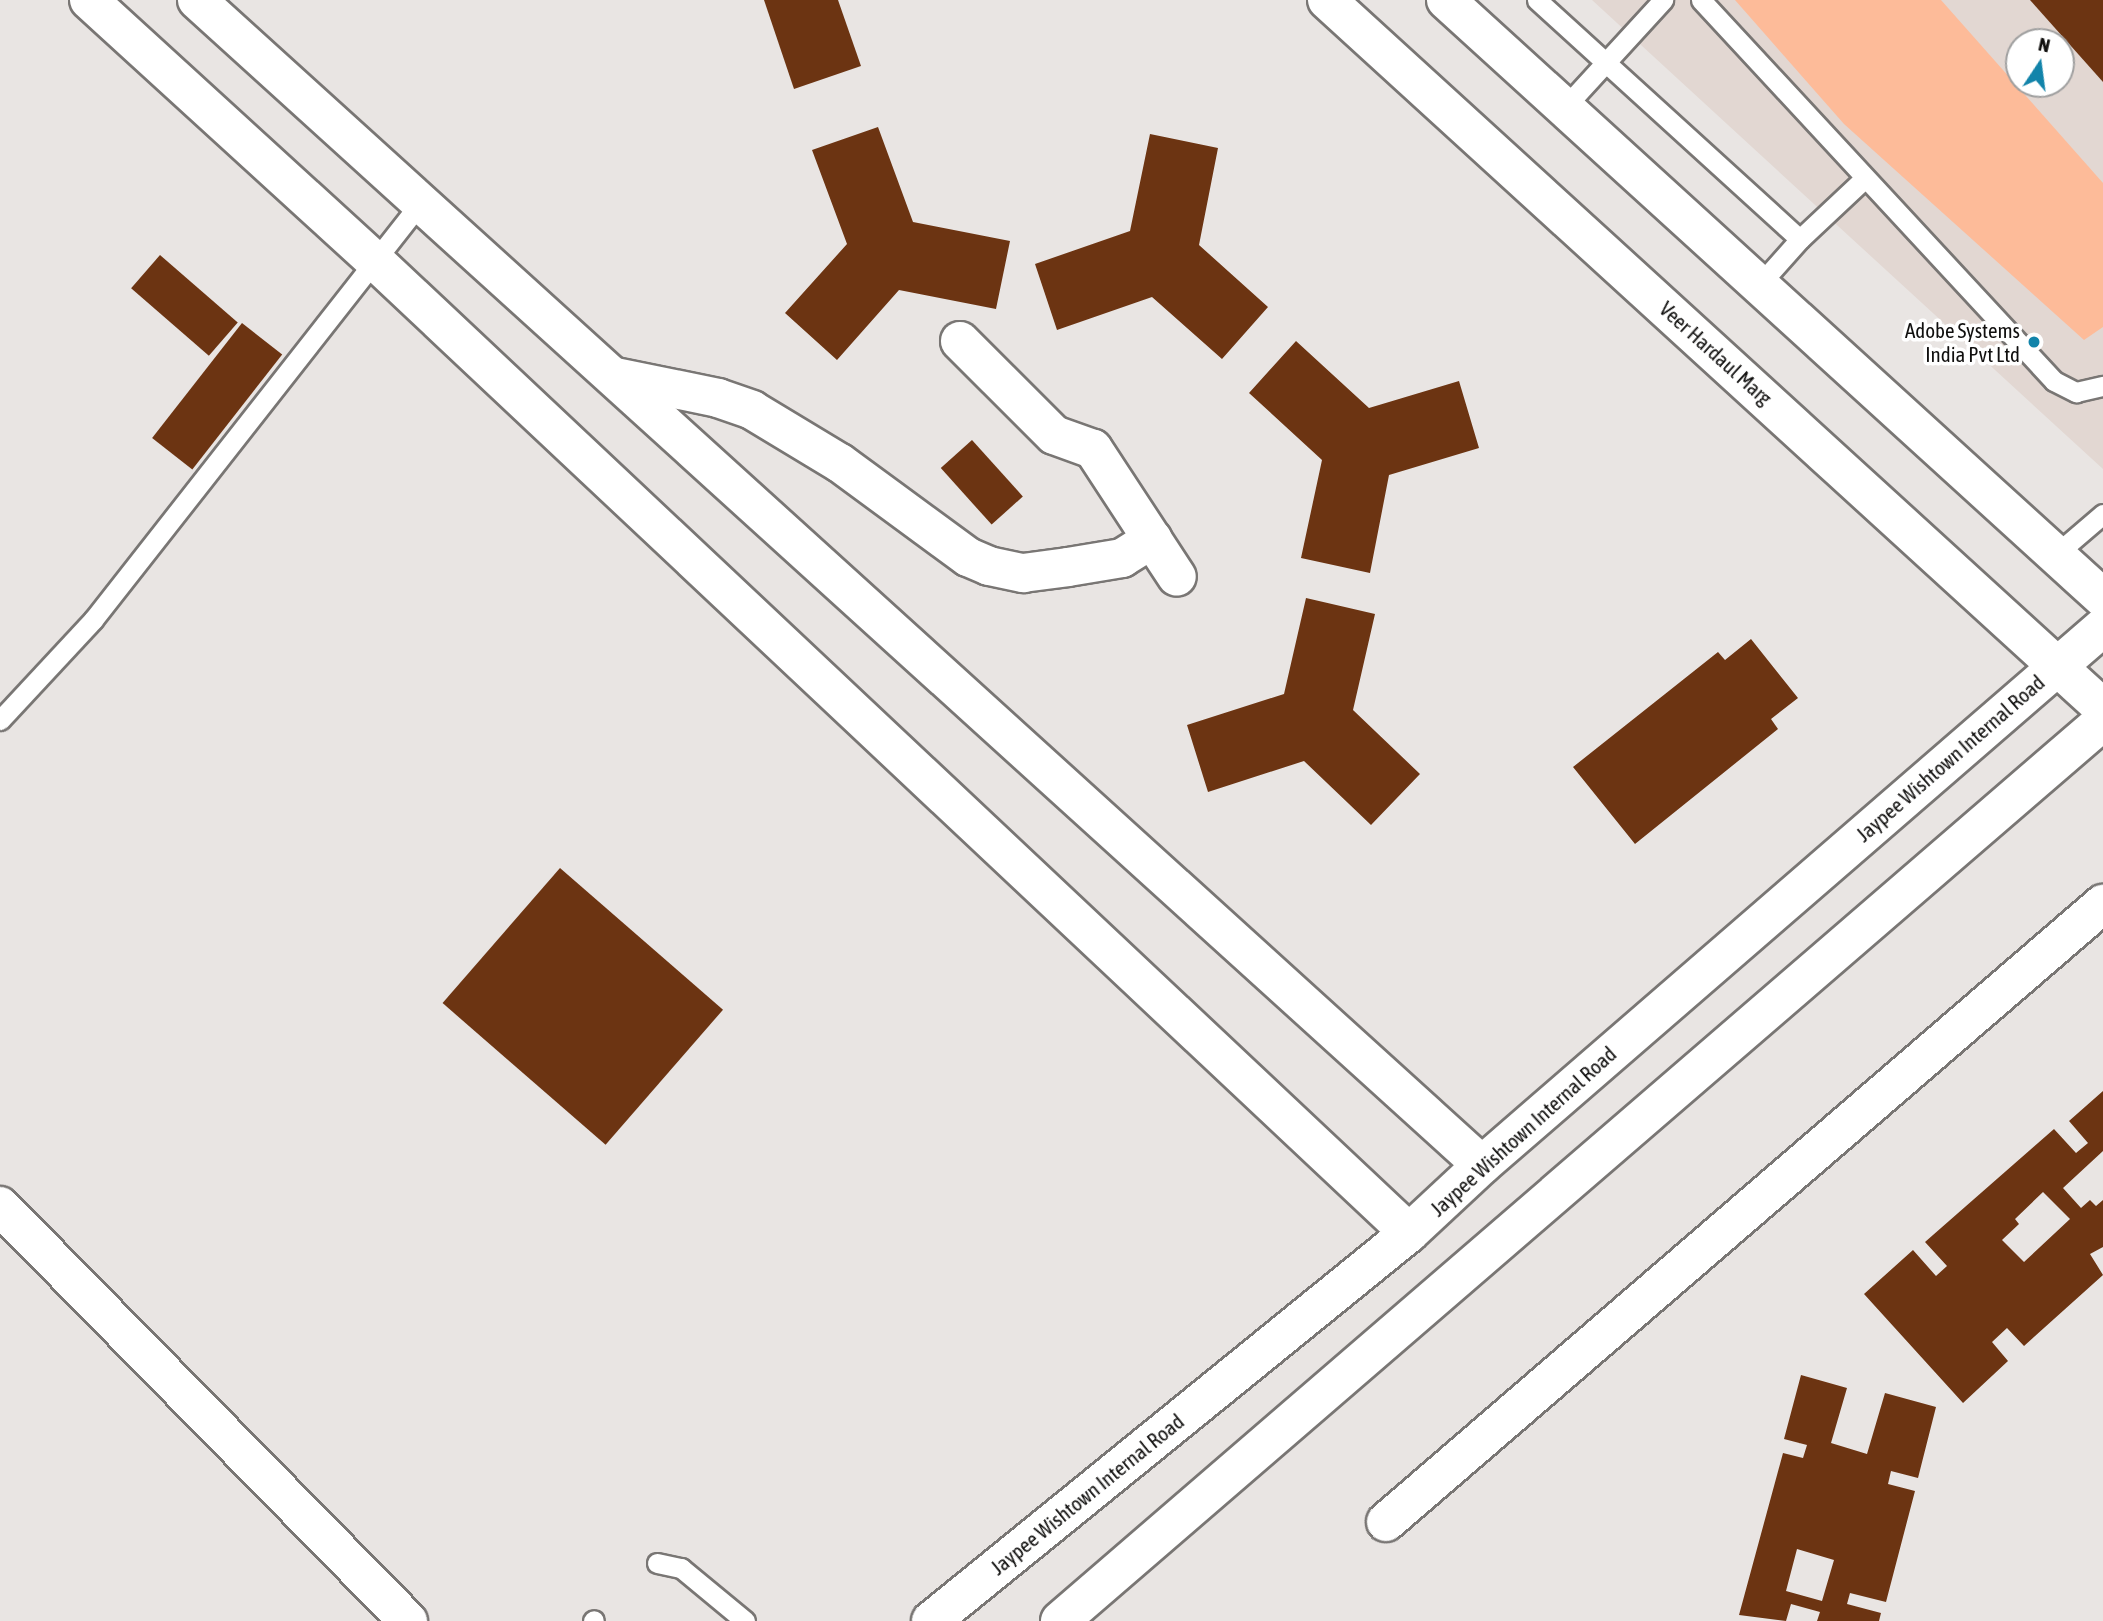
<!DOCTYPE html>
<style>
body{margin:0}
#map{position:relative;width:2103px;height:1621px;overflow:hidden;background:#e9e5e3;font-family:"Asap Condensed",sans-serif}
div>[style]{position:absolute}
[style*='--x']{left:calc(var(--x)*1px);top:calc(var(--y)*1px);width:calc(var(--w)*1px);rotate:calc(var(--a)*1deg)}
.built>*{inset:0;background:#e2d7d2}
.green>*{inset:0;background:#fdbb99}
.building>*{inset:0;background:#6c3412;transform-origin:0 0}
.roads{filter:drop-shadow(2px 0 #797674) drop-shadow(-2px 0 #797674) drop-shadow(0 2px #797674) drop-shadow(0 -2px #797674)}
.service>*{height:19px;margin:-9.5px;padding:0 9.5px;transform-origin:9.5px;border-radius:9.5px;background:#fff}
.minor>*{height:38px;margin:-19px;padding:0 19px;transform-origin:19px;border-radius:19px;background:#fff}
.tertiary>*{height:38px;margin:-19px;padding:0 19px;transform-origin:19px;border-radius:19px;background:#fff}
.dots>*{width:19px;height:19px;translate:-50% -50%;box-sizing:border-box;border:4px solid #fff;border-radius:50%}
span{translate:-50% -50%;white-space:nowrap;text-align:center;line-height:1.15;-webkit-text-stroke:7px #fff;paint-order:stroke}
.poi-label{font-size:21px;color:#100f0e}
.right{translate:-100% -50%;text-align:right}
.street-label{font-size:21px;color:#100f0e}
.north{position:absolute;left:2005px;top:28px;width:70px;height:70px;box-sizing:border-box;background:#fff;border:2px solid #9f9f9f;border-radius:50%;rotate:13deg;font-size:19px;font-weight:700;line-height:28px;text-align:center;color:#100f0e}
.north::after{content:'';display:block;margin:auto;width:24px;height:32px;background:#1284aa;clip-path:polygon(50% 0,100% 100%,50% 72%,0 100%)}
</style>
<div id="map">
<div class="built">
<div style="clip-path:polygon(evenodd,1592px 0,2103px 0,2103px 469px,1826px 215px,1592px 0,2019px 42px,2061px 42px,2061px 84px,2019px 84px,2019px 42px)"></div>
</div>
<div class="green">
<div style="clip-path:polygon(1735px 0,1941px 0,2103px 183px,2103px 327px,2084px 340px,1844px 124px)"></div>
</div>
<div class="building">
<div style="clip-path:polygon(764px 0,838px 0,861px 66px,794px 89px)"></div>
<div style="clip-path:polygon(2030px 0,2103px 0,2103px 82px)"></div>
<div style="clip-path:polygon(878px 127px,913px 222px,1010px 241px,996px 309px,899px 290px,837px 360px,785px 313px,847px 244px,812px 150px)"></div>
<div style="clip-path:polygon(1150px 134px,1218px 148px,1199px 245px,1268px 307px,1222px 359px,1152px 297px,1057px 330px,1035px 264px,1130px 231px)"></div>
<div style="left:160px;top:255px;width:103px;height:44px;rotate:41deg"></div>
<div style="left:242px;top:323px;width:51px;height:146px;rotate:38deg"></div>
<div style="clip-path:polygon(1296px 341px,1369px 408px,1459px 381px,1479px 448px,1389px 475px,1370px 573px,1301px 558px,1322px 460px,1249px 393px)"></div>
<div style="left:972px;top:440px;width:76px;height:42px;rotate:48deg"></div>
<div style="clip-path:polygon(1306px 598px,1375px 614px,1353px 710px,1420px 774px,1371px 825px,1304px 761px,1208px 792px,1187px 725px,1284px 694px)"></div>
<div style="clip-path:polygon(1751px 639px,1798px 698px,1771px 719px,1778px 729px,1635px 844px,1573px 767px,1718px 652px,1725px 660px)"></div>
<div style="left:560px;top:868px;width:216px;height:179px;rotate:41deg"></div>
<div style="clip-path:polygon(evenodd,2103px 1091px,2103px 1151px,2063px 1188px,2081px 1208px,2090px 1200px,2096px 1206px,2103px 1200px,2103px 1247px,2090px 1254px,2103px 1275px,2024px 1346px,2007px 1328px,1992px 1342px,2008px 1361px,1963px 1403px,1864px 1294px,1913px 1250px,1936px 1276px,1947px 1266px,1925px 1242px,2054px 1129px,2076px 1153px,2088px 1143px,2069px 1121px,2103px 1091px,2043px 1192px,2070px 1219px,2024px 1262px,2002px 1240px,2019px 1224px,2015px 1219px,2043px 1192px)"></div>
<div style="clip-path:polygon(evenodd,1801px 1375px,1847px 1388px,1831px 1443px,1867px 1454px,1885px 1393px,1936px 1407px,1918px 1478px,1891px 1471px,1888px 1484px,1915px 1491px,1886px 1602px,1850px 1593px,1847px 1604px,1881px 1613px,1879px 1621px,1817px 1621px,1820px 1612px,1791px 1604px,1786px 1621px,1739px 1615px,1783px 1453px,1803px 1458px,1807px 1445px,1784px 1439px,1801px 1375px,1797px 1549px,1834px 1560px,1822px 1601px,1786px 1591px,1797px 1549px)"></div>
</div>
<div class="roads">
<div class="service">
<div style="--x:1537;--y:0;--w:355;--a:42.3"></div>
<div style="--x:1701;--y:0;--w:519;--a:47.18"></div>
<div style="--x:2054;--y:381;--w:25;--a:27"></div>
<div style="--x:2076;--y:392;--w:28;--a:-13"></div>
<div style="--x:1564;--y:108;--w:147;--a:-47.5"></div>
<div style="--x:1759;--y:285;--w:62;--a:-48.3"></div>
<div style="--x:1800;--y:239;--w:88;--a:-43.2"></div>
<div style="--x:2055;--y:555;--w:63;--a:-40.5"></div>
<div style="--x:0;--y:720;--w:137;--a:-47.1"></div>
<div style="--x:93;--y:620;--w:531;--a:-51.88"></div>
<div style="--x:657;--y:1563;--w:25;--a:12"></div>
<div style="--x:681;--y:1568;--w:83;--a:39.6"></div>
<div style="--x:593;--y:1621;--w:1;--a:-45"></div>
</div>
<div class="minor">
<div style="--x:89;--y:0;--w:383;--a:42.4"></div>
<div style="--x:372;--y:258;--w:1423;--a:43.23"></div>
<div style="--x:197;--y:0;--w:1734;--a:42.2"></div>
<div style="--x:616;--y:377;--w:104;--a:11.6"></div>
<div style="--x:718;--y:398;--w:36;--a:19"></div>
<div style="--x:752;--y:410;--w:103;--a:31.1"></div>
<div style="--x:840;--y:463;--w:159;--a:36.3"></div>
<div style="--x:968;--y:557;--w:23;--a:23"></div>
<div style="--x:989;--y:566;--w:35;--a:12"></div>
<div style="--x:1023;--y:573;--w:45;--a:-7.6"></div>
<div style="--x:1068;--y:567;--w:55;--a:-9.5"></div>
<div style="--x:1122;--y:558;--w:36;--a:-32"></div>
<div style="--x:1152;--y:539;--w:108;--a:-123.2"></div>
<div style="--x:1093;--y:449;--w:41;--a:-160.3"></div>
<div style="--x:1054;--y:435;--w:133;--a:-135"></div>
<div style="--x:1152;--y:539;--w:45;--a:56.7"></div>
<div style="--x:0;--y:1206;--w:582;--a:45.49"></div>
<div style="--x:1386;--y:1522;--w:947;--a:-40.76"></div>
</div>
<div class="tertiary">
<div style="--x:1327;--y:0;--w:1050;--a:42.38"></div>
<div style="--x:1446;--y:0;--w:888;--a:42.31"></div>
<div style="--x:931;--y:1621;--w:616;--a:-39.07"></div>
<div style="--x:1409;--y:1233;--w:100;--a:-43"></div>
<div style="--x:1482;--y:1165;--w:822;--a:-40.9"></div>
<div style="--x:1060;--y:1621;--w:1378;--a:-40.79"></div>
</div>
</div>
<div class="dots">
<div style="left:2034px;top:342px;background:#1284aa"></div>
</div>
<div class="poi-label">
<span class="right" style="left:2020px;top:342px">Adobe Systems<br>India Pvt Ltd</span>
</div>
<div class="street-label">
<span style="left:1716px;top:353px;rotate:42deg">Veer Hardaul Marg</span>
<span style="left:1950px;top:758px;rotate:-41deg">Jaypee Wishtown Internal Road</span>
<span style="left:1523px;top:1131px;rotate:-42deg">Jaypee Wishtown Internal Road</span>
<span style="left:1087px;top:1494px;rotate:-39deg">Jaypee Wishtown Internal Road</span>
</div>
<div class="north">N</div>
</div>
